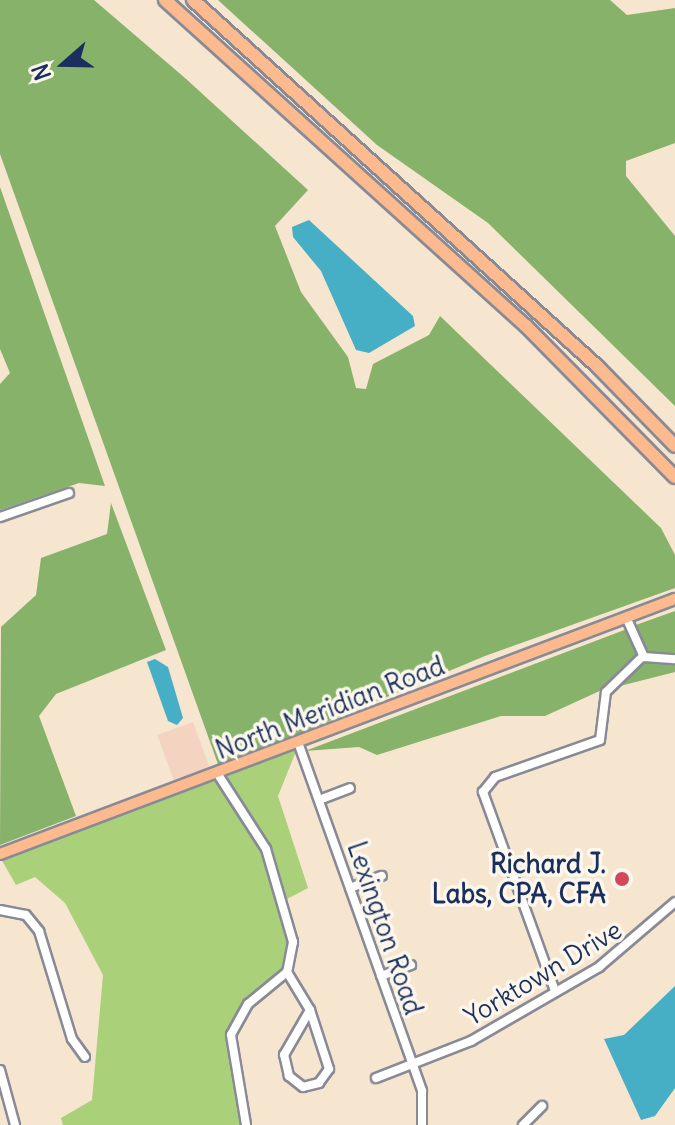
<!DOCTYPE html>
<style>
body{margin:0}
#map{position:relative;width:675px;height:1125px;overflow:hidden;background:#f6e5cf;font-family:Delius,sans-serif}
div>[style]{position:absolute}
[style*='--x']{left:calc(var(--x)*1px);top:calc(var(--y)*1px);width:calc(var(--w)*1px);rotate:calc(var(--a)*1deg)}
.built>*{inset:0;background:#f5d3c1;transform-origin:0 0}
.green>*{inset:0;background:#aad07a}
.forest>*{inset:0;background:#87b26a}
.water>*{inset:0;background:#46aec5}
.roads{filter:drop-shadow(2px 0 #888a96) drop-shadow(-2px 0 #888a96) drop-shadow(0 2px #888a96) drop-shadow(0 -2px #888a96)}
.minor>*{height:8px;margin:-4px;padding:0 4px;transform-origin:4px;border-radius:4px;background:#fff}
.major>*{height:10px;margin:-5px;padding:0 5px;transform-origin:5px;border-radius:5px;background:#fcba8e}
.highway>*{height:12px;margin:-6px;padding:0 6px;transform-origin:6px;border-radius:6px;background:#fcba8e}
.dots>*{width:22px;height:22px;translate:-50% -50%;box-sizing:border-box;border:4px solid #fbf7ec;border-radius:50%}
span{translate:-50% -50%;white-space:nowrap;text-align:center;line-height:1.15;-webkit-text-stroke:7px #fbf7ec;paint-order:stroke}
.street-label{font-size:26px;color:#1b2f5e}
.poi-label{font-size:26px;color:#1b2f5e;font-weight:700}
.right{translate:-100% -50%;text-align:right}
.north{position:absolute;left:24px;top:24px;width:80px;height:80px;-webkit-text-stroke:6px #fbf7ec;paint-order:stroke;rotate:250deg;font-size:22px;font-weight:700;line-height:32px;text-align:center;color:#1b2f5e}
.north::after{content:'';display:block;margin:auto;width:28px;height:36px;background:#1b2f5e;clip-path:polygon(50% 0,100% 100%,50% 72%,0 100%)}
</style>
<div id="map">
<div class="built">
<div style="left:193px;top:722px;width:56px;height:38px;rotate:70deg"></div>
</div>
<div class="green">
<div style="clip-path:polygon(297px 749px,278px 796px,308px 888px,285px 900px,262px 834px,223px 777px)"></div>
<div style="clip-path:polygon(217px 779px,263px 850px,290px 942px,284px 971px,246px 1002px,228px 1035px,242px 1125px,63px 1125px,61px 1118px,92px 1100px,103px 975px,65px 903px,35px 877px,16px 885px,0 857px)"></div>
</div>
<div class="forest">
<div style="clip-path:polygon(0 0,94px 0,185px 78px,308px 190px,275px 226px,301px 292px,348px 357px,356px 388px,366px 389px,373px 364px,429px 335px,440px 316px,661px 528px,675px 555px,675px 588px,485px 656px,219px 767px,0 154px)"></div>
<div style="clip-path:polygon(218px 0,610px 0,627px 15px,675px 8px,675px 143px,626px 161px,626px 176px,675px 236px,675px 406px,488px 223px,377px 145px)"></div>
<div style="clip-path:polygon(0 187px,105px 486px,79px 483px,0 510px,0 384px,10px 373px,0 349px)"></div>
<div style="clip-path:polygon(111px 503px,166px 650px,56px 694px,39px 716px,76px 816px,0 845px,1px 627px,36px 595px,41px 558px,107px 534px)"></div>
<div style="clip-path:polygon(675px 611px,675px 656px,645px 654px,633px 626px)"></div>
<div style="clip-path:polygon(627px 629px,639px 656px,631px 665px,604px 689px,545px 716px,501px 716px,377px 755px,359px 747px,305px 751px)"></div>
<div style="clip-path:polygon(643px 660px,675px 661px,675px 672px,612px 688px)"></div>
</div>
<div class="water">
<div style="clip-path:polygon(309px 220px,413px 316px,415px 326px,369px 353px,356px 350px,321px 271px,293px 237px,292px 227px)"></div>
<div style="clip-path:polygon(155px 659px,168px 667px,183px 718px,177px 725px,168px 721px,147px 662px)"></div>
<div style="clip-path:polygon(675px 986px,675px 1088px,655px 1116px,641px 1120px,604px 1039px,624px 1035px)"></div>
</div>
<div class="roads">
<div class="minor">
<div style="--x:0;--y:517;--w:73;--a:-19.2"></div>
<div style="--x:626;--y:617;--w:44;--a:65.8"></div>
<div style="--x:644;--y:657;--w:31;--a:4"></div>
<div style="--x:299;--y:745;--w:367;--a:70.4"></div>
<div style="--x:422;--y:1091;--w:34;--a:90"></div>
<div style="--x:219;--y:776;--w:87;--a:57.2"></div>
<div style="--x:266;--y:849;--w:97;--a:73.8"></div>
<div style="--x:293;--y:942;--w:31;--a:101"></div>
<div style="--x:287;--y:972;--w:50;--a:140.6"></div>
<div style="--x:248;--y:1004;--w:35;--a:119"></div>
<div style="--x:231;--y:1035;--w:91;--a:80.5"></div>
<div style="--x:319;--y:800;--w:33;--a:-21"></div>
<div style="--x:350;--y:888;--w:34;--a:-21"></div>
<div style="--x:0;--y:910;--w:26;--a:11"></div>
<div style="--x:26;--y:915;--w:21;--a:51"></div>
<div style="--x:39;--y:931;--w:113;--a:73"></div>
<div style="--x:72;--y:1039;--w:22;--a:54"></div>
<div style="--x:287;--y:972;--w:44;--a:58.8"></div>
<div style="--x:381;--y:976;--w:32;--a:-20"></div>
<div style="--x:555;--y:991;--w:212;--a:-109.9"></div>
<div style="--x:483;--y:792;--w:19;--a:-51"></div>
<div style="--x:495;--y:777;--w:111;--a:-19.4"></div>
<div style="--x:600;--y:740;--w:48;--a:-82.9"></div>
<div style="--x:606;--y:692;--w:52;--a:-44.2"></div>
<div style="--x:310;--y:1010;--w:62;--a:72.1"></div>
<div style="--x:329;--y:1069;--w:17;--a:126"></div>
<div style="--x:319;--y:1083;--w:16;--a:166"></div>
<div style="--x:303;--y:1087;--w:18;--a:-142"></div>
<div style="--x:289;--y:1076;--w:22;--a:-103"></div>
<div style="--x:284;--y:1055;--w:52;--a:-60"></div>
<div style="--x:0;--y:1070;--w:57;--a:74.7"></div>
<div style="--x:376;--y:1078;--w:102;--a:-21.3"></div>
<div style="--x:471;--y:1041;--w:148;--a:-30"></div>
<div style="--x:599;--y:967;--w:100;--a:-40.5"></div>
<div style="--x:523;--y:1125;--w:27;--a:-45"></div>
</div>
<div class="major">
<div style="--x:0;--y:854;--w:722;--a:-20.7"></div>
</div>
<div class="highway">
<div style="--x:165;--y:0;--w:486;--a:42.1"></div>
<div style="--x:526;--y:326;--w:212;--a:45.4"></div>
<div style="--x:193;--y:0;--w:547;--a:42.18"></div>
<div style="--x:598;--y:367;--w:110;--a:45.7"></div>
</div>
</div>
<div class="dots">
<div style="left:622px;top:879px;background:#d1495b"></div>
</div>
<div class="street-label">
<span style="left:330px;top:708px;rotate:-21deg">North Meridian Road</span>
<span style="left:385px;top:928px;rotate:71deg">Lexington Road</span>
<span style="left:543px;top:973px;rotate:-31deg">Yorktown Drive</span>
</div>
<div class="poi-label">
<span class="right" style="left:606px;top:879px">Richard J.<br>Labs, CPA, CFA</span>
</div>
<div class="north">N</div>
</div>
